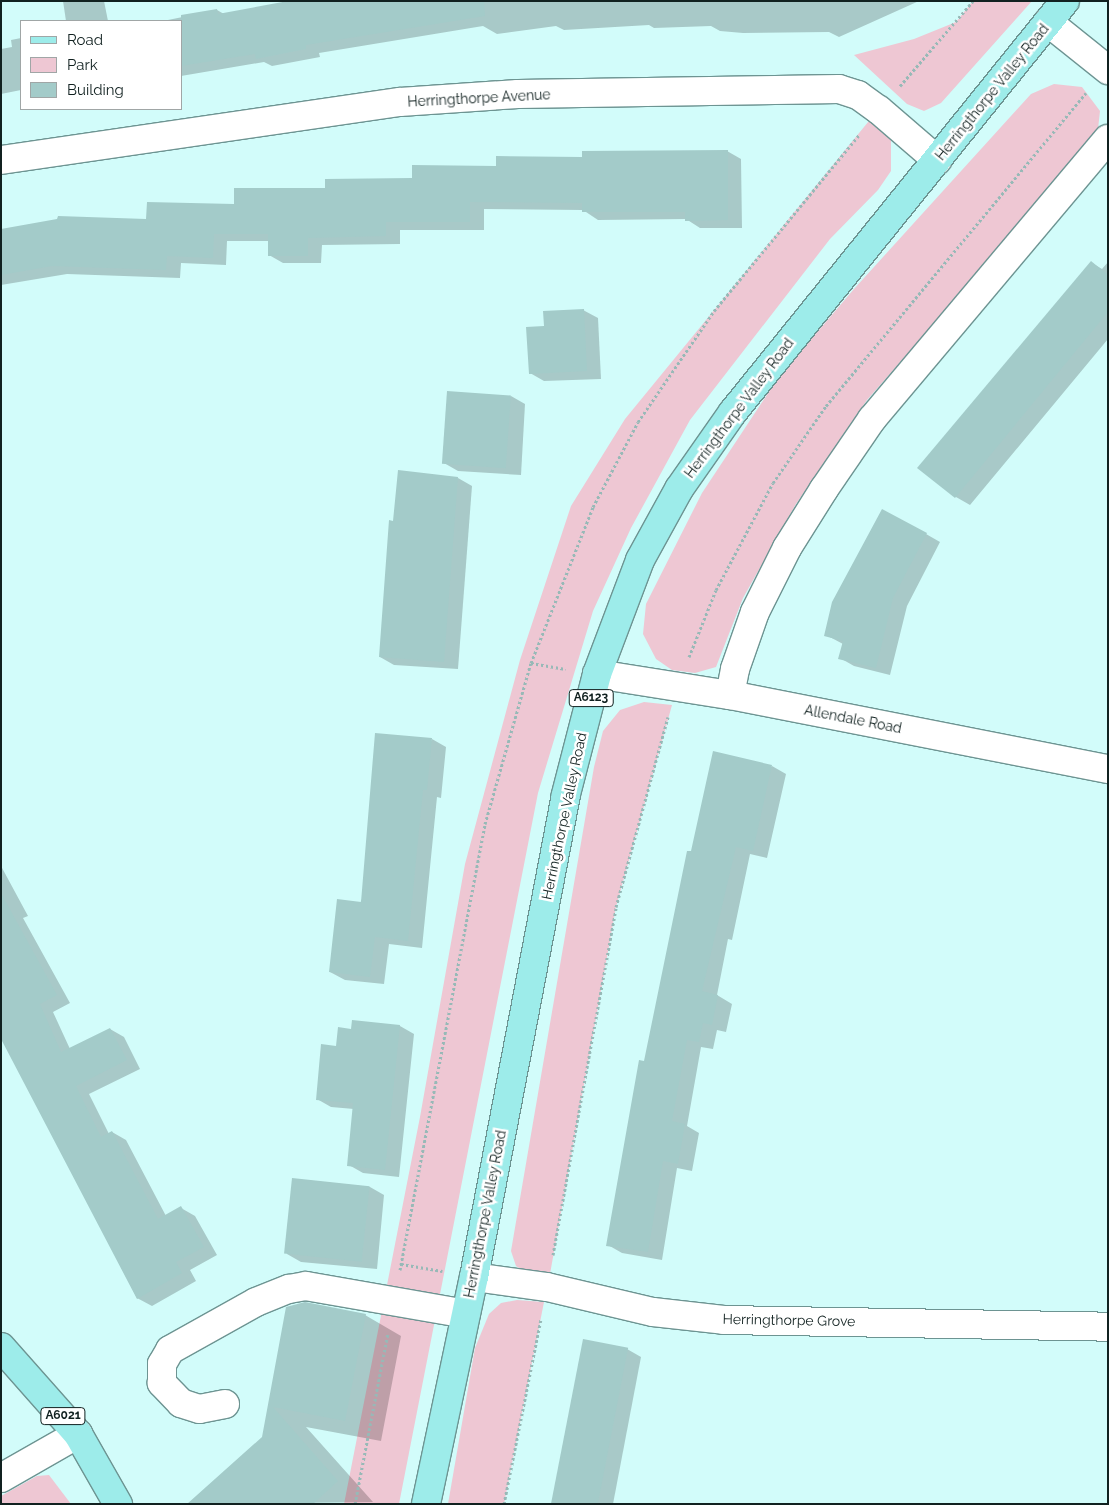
<!DOCTYPE html>
<style>
body{margin:0}
#map{position:relative;width:1109px;height:1505px;overflow:hidden;background:#d2fcfa;font-family:Raleway,sans-serif}
div>[style]{position:absolute}
[style*='--x']{left:calc(var(--x)*1px);top:calc(var(--y)*1px);width:calc(var(--w)*1px);rotate:calc(var(--a)*1deg)}
.green>*{inset:0;background:#eec7d3}
.shadow>*{inset:0;background:#0003}
.building>*{inset:0;background:#a3cbc9;transform-origin:0 0}
.path>*{height:3px;margin-top:-1.5px;transform-origin:0;background:repeating-linear-gradient(90deg,#97b9b7 0 2.5px,transparent 0 5px)}
.roads{filter:drop-shadow(1px 0 #6d9492) drop-shadow(-1px 0 #6d9492) drop-shadow(0 1px #6d9492) drop-shadow(0 -1px #6d9492)}
.minor>*{height:28px;margin:-14px;padding:0 14px;transform-origin:14px;border-radius:14px;background:#fff}
.major>*{height:28px;margin:-14px;padding:0 14px;transform-origin:14px;border-radius:14px;background:#9decea}
span{translate:-50% -50%;white-space:nowrap;text-align:center;line-height:1.15;-webkit-text-stroke:5px #fff;paint-order:stroke}
.shield-label span{padding:1px 4px;background:#fff;border:1px solid;border-radius:4px;-webkit-text-stroke-width:0}
.shield-label{font-size:12px;color:#112120;font-weight:700}
.street-label{font-size:14px;color:#112120}
.frame{position:absolute;inset:0;border:2px solid #112120;pointer-events:none}
.legend{position:absolute;left:20px;top:20px;width:162px;height:90px;box-sizing:border-box;background:#fff;border:1px solid #a0a6a6;margin:0;padding:6px 9px;list-style:none;font-size:15px;color:#112120}
.legend li{display:flex;align-items:center;gap:10px;height:25px}
.legend b{width:25px;border:1px solid #a0a6a6}
</style>
<div id="map">
<div class="green">
<div style="clip-path:polygon(973px 1px,1032px 1px,941px 103px,924px 111px,907px 104px,854px 55px,914px 39px,956px 22px)"></div>
<div style="clip-path:polygon(1054px 84px,1082px 87px,1100px 111px,1098px 129px,959px 295px,867px 400px,796px 504px,743px 598px,716px 667px,695px 673px,672px 670px,656px 659px,643px 634px,646px 604px,702px 493px,778px 378px,854px 289px,1031px 94px)"></div>
<div style="clip-path:polygon(873px 116px,891px 135px,891px 171px,878px 190px,830px 239px,690px 420px,631px 528px,593px 611px,538px 793px,399px 1504px,344px 1504px,420px 1117px,465px 864px,520px 660px,571px 506px,625px 419px)"></div>
<div style="clip-path:polygon(644px 702px,672px 705px,616px 907px,550px 1274px,525px 1272px,516px 1266px,511px 1251px,594px 767px,603px 731px,620px 710px)"></div>
<div style="clip-path:polygon(517px 1300px,544px 1302px,504px 1504px,448px 1504px,475px 1348px,489px 1314px,501px 1303px)"></div>
<div style="clip-path:polygon(49px 1475px,71px 1504px,1px 1504px,1px 1496px,37px 1476px)"></div>
</div>
<div class="shadow">
<div style="clip-path:polygon(63px 1px,104px 1px,108px 21px,66px 21px)"></div>
<div style="clip-path:polygon(302px 1px,919px 1px,839px 37px,829px 32px,743px 33px,720px 31px,711px 26px,654px 28px,649px 25px,564px 30px,556px 26px,497px 34px,483px 26px,319px 53px,320px 57px,272px 66px,264px 62px,181px 76px,181px 21px,163px 21px,217px 10px,224px 14px)"></div>
<div style="clip-path:polygon(21px 38px,21px 90px,1px 94px,1px 49px,12px 47px,11px 40px)"></div>
<div style="clip-path:polygon(727px 151px,741px 159px,742px 228px,700px 228px,686px 219px,598px 220px,583px 210px,484px 209px,484px 230px,400px 230px,400px 244px,322px 245px,321px 263px,283px 263px,269px 255px,269px 241px,227px 241px,226px 265px,181px 263px,180px 278px,67px 274px,1px 285px,1px 230px,147px 221px,326px 190px,497px 167px)"></div>
<div style="clip-path:polygon(1108px 262px,1108px 339px,970px 505px,956px 497px,919px 468px,1092px 263px,1102px 269px)"></div>
<div style="clip-path:polygon(583px 310px,598px 318px,601px 379px,544px 381px,530px 373px,546px 327px)"></div>
<div style="clip-path:polygon(511px 396px,525px 404px,521px 475px,458px 471px,444px 463px)"></div>
<div style="clip-path:polygon(458px 478px,472px 486px,458px 669px,394px 665px,380px 657px,394px 522px)"></div>
<div style="clip-path:polygon(926px 534px,940px 542px,907px 606px,890px 675px,854px 666px,840px 658px,843px 644px,826px 635px)"></div>
<div style="clip-path:polygon(432px 739px,446px 747px,441px 798px,437px 797px,422px 948px,389px 944px,384px 984px,345px 980px,330px 972px)"></div>
<div style="clip-path:polygon(772px 766px,786px 774px,767px 858px,750px 854px,732px 940px,728px 939px,717px 995px,732px 1004px,726px 1032px,717px 1030px,713px 1049px,701px 1047px,687px 1126px,699px 1133px,692px 1171px,677px 1168px,662px 1260px,622px 1253px,608px 1245px,692px 853px)"></div>
<div style="clip-path:polygon(1px 866px,28px 916px,23px 918px,70px 1003px,53px 1012px,70px 1049px,110px 1029px,124px 1037px,140px 1069px,89px 1094px,109px 1134px,112px 1132px,126px 1140px,166px 1216px,181px 1208px,195px 1216px,217px 1255px,190px 1270px,196px 1281px,152px 1306px,137px 1298px,1px 1034px)"></div>
<div style="clip-path:polygon(400px 1026px,414px 1034px,399px 1177px,363px 1173px,349px 1165px,354px 1109px,331px 1107px,317px 1099px,337px 1047px,352px 1030px)"></div>
<div style="clip-path:polygon(294px 1179px,370px 1187px,384px 1195px,377px 1269px,301px 1262px,287px 1254px)"></div>
<div style="clip-path:polygon(305px 1303px,365px 1315px,401px 1336px,381px 1441px,306px 1427px,373px 1502px,211px 1504px,263px 1438px)"></div>
<div style="clip-path:polygon(627px 1349px,641px 1357px,613px 1504px,555px 1504px)"></div>
</div>
<div class="building">
<div style="clip-path:polygon(288px 1px,484px 1px,485px 16px,306px 45px,306px 49px,256px 59px,255px 54px,181px 66px,181px 15px,217px 9px,218px 14px)"></div>
<div style="clip-path:polygon(728px 150px,728px 220px,685px 221px,685px 212px,582px 212px,582px 203px,470px 202px,470px 222px,386px 222px,386px 236px,308px 238px,308px 256px,268px 256px,268px 234px,214px 234px,213px 258px,167px 256px,166px 270px,52px 266px,1px 275px,1px 229px,57px 219px,58px 216px,146px 219px,147px 202px,234px 204px,234px 188px,325px 188px,325px 179px,412px 178px,412px 165px,496px 166px,496px 156px,582px 157px,582px 151px)"></div>
<div style="clip-path:polygon(1091px 261px,1108px 275px,1108px 312px,955px 498px,917px 468px)"></div>
<div style="clip-path:polygon(584px 309px,587px 371px,529px 374px,526px 327px,544px 326px,543px 311px)"></div>
<div style="left:447px;top:391px;width:64px;height:73px;rotate:4deg"></div>
<div style="clip-path:polygon(398px 470px,458px 477px,444px 662px,379px 657px,389px 520px,393px 521px)"></div>
<div style="clip-path:polygon(882px 509px,927px 533px,893px 598px,876px 668px,838px 659px,843px 641px,824px 636px,832px 602px)"></div>
<div style="clip-path:polygon(375px 733px,432px 738px,427px 790px,423px 790px,408px 941px,375px 937px,370px 977px,329px 972px,337px 899px,361px 902px)"></div>
<div style="clip-path:polygon(713px 751px,772px 765px,753px 851px,736px 847px,702px 991px,718px 995px,712px 1025px,703px 1023px,699px 1042px,687px 1040px,672px 1121px,685px 1124px,678px 1164px,663px 1161px,648px 1252px,606px 1246px,639px 1060px,644px 1061px,687px 851px,691px 851px)"></div>
<div style="clip-path:polygon(1px 893px,57px 995px,40px 1004px,61px 1052px,110px 1028px,127px 1060px,76px 1086px,101px 1137px,112px 1131px,158px 1219px,181px 1206px,204px 1247px,176px 1262px,182px 1273px,137px 1299px,1px 1039px)"></div>
<div style="clip-path:polygon(352px 1020px,400px 1025px,385px 1170px,347px 1166px,353px 1103px,316px 1100px,321px 1044px,336px 1046px,338px 1027px,351px 1029px)"></div>
<div style="left:292px;top:1178px;width:78px;height:76px;rotate:6deg"></div>
<div style="clip-path:polygon(305px 1302px,366px 1314px,345px 1421px,273px 1407px,338px 1481px,313px 1504px,187px 1504px,262px 1437px,286px 1307px)"></div>
<div style="left:583px;top:1339px;width:46px;height:168px;rotate:11deg"></div>
</div>
<div class="path">
<div style="--x:900;--y:86;--w:112;--a:-49.3"></div>
<div style="--x:689;--y:657;--w:72;--a:-68.1"></div>
<div style="--x:716;--y:590;--w:121;--a:-62"></div>
<div style="--x:773;--y:483;--w:93;--a:-55.5"></div>
<div style="--x:826;--y:406;--w:407;--a:-50.3"></div>
<div style="--x:531;--y:663;--w:35;--a:10"></div>
<div style="--x:553;--y:1255;--w:354;--a:-79.7"></div>
<div style="--x:616;--y:907;--w:197;--a:-74.7"></div>
<div style="--x:401;--y:1264;--w:42;--a:9.7"></div>
<div style="--x:400;--y:1270;--w:454;--a:-79.2"></div>
<div style="--x:485;--y:824;--w:167;--a:-74.1"></div>
<div style="--x:531;--y:663;--w:168;--a:-68.3"></div>
<div style="--x:593;--y:507;--w:96;--a:-62.1"></div>
<div style="--x:638;--y:422;--w:135;--a:-55.6"></div>
<div style="--x:714;--y:311;--w:228;--a:-50.5"></div>
<div style="--x:355;--y:1504;--w:174;--a:-79.1"></div>
<div style="--x:504;--y:1504;--w:190;--a:-78.7"></div>
</div>
<div class="roads">
<div class="minor">
<div style="--x:1048;--y:22;--w:77;--a:38.7"></div>
<div style="--x:1;--y:160;--w:403;--a:-8.3"></div>
<div style="--x:400;--y:102;--w:118;--a:-3.9"></div>
<div style="--x:518;--y:94;--w:321;--a:-0.9"></div>
<div style="--x:839;--y:89;--w:20;--a:18"></div>
<div style="--x:858;--y:95;--w:26;--a:36"></div>
<div style="--x:879;--y:110;--w:77;--a:40.8"></div>
<div style="--x:597;--y:674;--w:135;--a:9"></div>
<div style="--x:730;--y:695;--w:385;--a:11.1"></div>
<div style="--x:730;--y:695;--w:26;--a:-79"></div>
<div style="--x:735;--y:669;--w:60;--a:-70.7"></div>
<div style="--x:755;--y:612;--w:72;--a:-63.4"></div>
<div style="--x:787;--y:548;--w:70;--a:-57.9"></div>
<div style="--x:824;--y:489;--w:85;--a:-55.6"></div>
<div style="--x:872;--y:419;--w:366;--a:-49.9"></div>
<div style="--x:474;--y:1277;--w:74;--a:7.8"></div>
<div style="--x:547;--y:1287;--w:109;--a:13.3"></div>
<div style="--x:653;--y:1312;--w:71;--a:6.4"></div>
<div style="--x:724;--y:1320;--w:384;--a:1"></div>
<div style="--x:225;--y:1404;--w:26;--a:169"></div>
<div style="--x:199;--y:1409;--w:19;--a:-162"></div>
<div style="--x:181;--y:1403;--w:28;--a:-134"></div>
<div style="--x:162;--y:1383;--w:19;--a:-90"></div>
<div style="--x:162;--y:1364;--w:16;--a:-60"></div>
<div style="--x:170;--y:1350;--w:98;--a:-29.2"></div>
<div style="--x:256;--y:1302;--w:35;--a:-22"></div>
<div style="--x:289;--y:1289;--w:17;--a:-10"></div>
<div style="--x:306;--y:1286;--w:162;--a:9.9"></div>
<div style="--x:1;--y:1478;--w:89;--a:-29.7"></div>
</div>
<div class="major">
<div style="--x:1;--y:1347;--w:116;--a:48.5"></div>
<div style="--x:78;--y:1434;--w:81;--a:60.3"></div>
<div style="--x:426;--y:1504;--w:232;--a:-78.1"></div>
<div style="--x:474;--y:1277;--w:488;--a:-79.2"></div>
<div style="--x:565;--y:798;--w:128;--a:-75.5"></div>
<div style="--x:597;--y:674;--w:122;--a:-69.3"></div>
<div style="--x:640;--y:560;--w:81;--a:-61.2"></div>
<div style="--x:679;--y:489;--w:94;--a:-55"></div>
<div style="--x:733;--y:412;--w:528;--a:-51.07"></div>
</div>
</div>
<div class="shield-label">
<span style="left:591px;top:698px">A6123</span>
<span style="left:63px;top:1416px">A6021</span>
</div>
<div class="street-label">
<span style="left:992px;top:92px;rotate:-51deg">Herringthorpe Valley Road</span>
<span style="left:479px;top:98px;rotate:-3deg">Herringthorpe Avenue</span>
<span style="left:739px;top:408px;rotate:-53deg">Herringthorpe Valley Road</span>
<span style="left:853px;top:719px;rotate:11deg">Allendale Road</span>
<span style="left:564px;top:816px;rotate:-78deg">Herringthorpe Valley Road</span>
<span style="left:485px;top:1214px;rotate:-79deg">Herringthorpe Valley Road</span>
<span style="left:789px;top:1320px;rotate:1deg">Herringthorpe Grove</span>
</div>
<div class="frame"></div>
<ul class="legend">
<li><b style="height:6px;background:#9decea"></b>Road</li>
<li><b style="height:14px;background:#eec7d3"></b>Park</li>
<li><b style="height:14px;background:#a3cbc9"></b>Building</li>
</ul>
</div>
